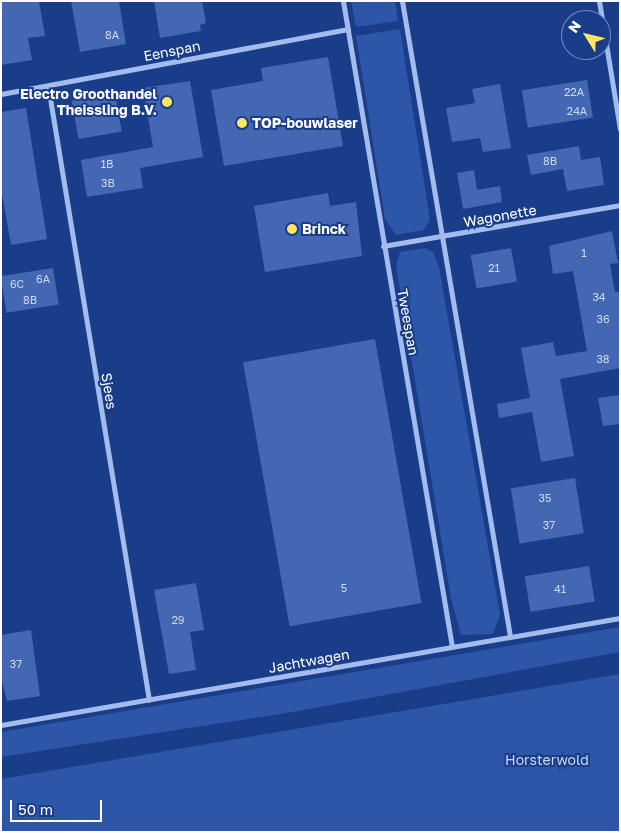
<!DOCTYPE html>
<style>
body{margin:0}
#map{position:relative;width:621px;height:833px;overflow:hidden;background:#1a3d8a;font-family:"Golos Text",sans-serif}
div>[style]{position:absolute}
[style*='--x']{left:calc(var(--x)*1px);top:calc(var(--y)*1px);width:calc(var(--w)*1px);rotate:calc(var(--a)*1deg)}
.green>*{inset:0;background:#2d55a8}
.building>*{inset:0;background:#4367b2;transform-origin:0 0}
.minor>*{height:5px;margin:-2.5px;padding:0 2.5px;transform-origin:2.5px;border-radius:2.5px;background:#a4bced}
.dots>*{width:14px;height:14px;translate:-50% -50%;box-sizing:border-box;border:2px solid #1a3d8a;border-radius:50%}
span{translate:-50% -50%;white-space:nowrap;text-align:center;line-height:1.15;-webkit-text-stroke:4px #1a3d8a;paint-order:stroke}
.number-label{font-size:11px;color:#d0d9ec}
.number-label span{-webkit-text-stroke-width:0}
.street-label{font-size:14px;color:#fff}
.poi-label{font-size:14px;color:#fff;font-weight:700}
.right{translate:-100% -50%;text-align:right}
.left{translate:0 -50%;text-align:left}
.park-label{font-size:14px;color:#cad9f9}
.frame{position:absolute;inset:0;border:2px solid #fff;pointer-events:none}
.north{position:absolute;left:561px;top:10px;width:50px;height:50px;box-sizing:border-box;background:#1a3d8a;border:1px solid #768bb9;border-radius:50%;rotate:306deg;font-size:14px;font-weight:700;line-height:20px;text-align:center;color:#fff}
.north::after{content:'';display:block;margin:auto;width:18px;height:22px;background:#ffe560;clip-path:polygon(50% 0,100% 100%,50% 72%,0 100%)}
.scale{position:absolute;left:10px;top:800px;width:92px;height:22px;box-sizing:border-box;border:2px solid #fff;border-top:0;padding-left:6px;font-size:15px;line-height:18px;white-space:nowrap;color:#fff;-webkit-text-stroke:4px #1a3d8a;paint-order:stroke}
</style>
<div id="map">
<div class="green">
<div style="clip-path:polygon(351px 1px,395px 1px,398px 21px,356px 27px)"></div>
<div style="clip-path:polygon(400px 29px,430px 220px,424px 230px,396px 235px,385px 219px,356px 36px)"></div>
<div style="clip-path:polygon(425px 248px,433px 252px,439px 267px,500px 615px,493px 634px,461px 635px,451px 598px,396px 265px,400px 252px)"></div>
<div style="clip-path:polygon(620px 627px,620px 652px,287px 713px,1px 757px,1px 732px)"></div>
<div style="clip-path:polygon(620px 674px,620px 832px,1px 832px,1px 779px)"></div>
</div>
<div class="building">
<div style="clip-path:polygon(1px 1px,39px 1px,45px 36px,28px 38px,32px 60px,1px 65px)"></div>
<div style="clip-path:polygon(71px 1px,119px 1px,126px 44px,80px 52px)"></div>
<div style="clip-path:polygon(154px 1px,202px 1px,206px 23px,200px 25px,201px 31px,160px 38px)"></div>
<div style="clip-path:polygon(328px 57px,343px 146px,224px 166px,211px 90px,263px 81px,261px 68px)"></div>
<div style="left:587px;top:80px;width:38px;height:66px;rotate:81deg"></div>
<div style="clip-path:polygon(190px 81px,203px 157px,140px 168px,143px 188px,87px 197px,81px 160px,153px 147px,143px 88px)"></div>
<div style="clip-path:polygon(500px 84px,511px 148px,483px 152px,480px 138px,452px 142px,446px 108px,475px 103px,472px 89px)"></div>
<div style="left:115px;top:93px;width:39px;height:44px;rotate:80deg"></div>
<div style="clip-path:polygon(26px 108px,47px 239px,11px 245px,1px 188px,1px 112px)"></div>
<div style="clip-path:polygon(579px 146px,581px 160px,600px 157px,604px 185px,567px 191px,563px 169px,531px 175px,527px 155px)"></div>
<div style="clip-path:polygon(474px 170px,477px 190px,500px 186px,502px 202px,463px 209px,457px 173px)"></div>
<div style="clip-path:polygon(328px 193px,330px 206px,356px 202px,362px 256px,265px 272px,254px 206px)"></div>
<div style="clip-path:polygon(612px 231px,618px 263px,610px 264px,615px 292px,620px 292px,620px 368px,560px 379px,574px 456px,541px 462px,532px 412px,499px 418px,497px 404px,530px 398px,521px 348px,553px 342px,556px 356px,587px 351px,573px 271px,553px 274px,549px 246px)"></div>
<div style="left:511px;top:248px;width:34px;height:41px;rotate:80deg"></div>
<div style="left:53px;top:268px;width:37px;height:53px;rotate:81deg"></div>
<div style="left:375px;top:339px;width:268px;height:134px;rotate:80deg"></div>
<div style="clip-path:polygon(620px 395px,620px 424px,603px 426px,598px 398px)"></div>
<div style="left:575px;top:478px;width:56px;height:65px;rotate:81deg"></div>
<div style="left:589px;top:566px;width:36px;height:65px;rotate:81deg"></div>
<div style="clip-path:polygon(196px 583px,204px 630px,190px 632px,196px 670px,169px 674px,154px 590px)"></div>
<div style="clip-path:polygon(31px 630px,40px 696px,7px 701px,1px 677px,1px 635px)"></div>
</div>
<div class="minor">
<div style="--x:343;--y:1;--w:655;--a:80.42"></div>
<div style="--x:402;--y:1;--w:644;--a:80.35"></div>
<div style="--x:599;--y:1;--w:130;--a:80.7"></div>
<div style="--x:48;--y:86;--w:622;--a:80.66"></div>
<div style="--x:1;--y:94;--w:353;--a:-10.6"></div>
<div style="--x:383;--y:246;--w:241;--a:-9.8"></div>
<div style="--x:1;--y:725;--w:628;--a:-9.81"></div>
</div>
<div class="dots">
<div style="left:167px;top:102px;background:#ffe560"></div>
<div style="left:242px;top:123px;background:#ffe560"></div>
<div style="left:292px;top:229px;background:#ffe560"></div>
</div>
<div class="number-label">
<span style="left:112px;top:35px">8A</span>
<span style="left:574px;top:92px">22A</span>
<span style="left:577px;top:111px">24A</span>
<span style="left:550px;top:161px">8B</span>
<span style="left:107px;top:164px">1B</span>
<span style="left:108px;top:183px">3B</span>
<span style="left:584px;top:253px">1</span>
<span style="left:494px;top:268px">21</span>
<span style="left:43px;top:279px">6A</span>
<span style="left:17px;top:284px">6C</span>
<span style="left:599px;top:297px">34</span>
<span style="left:30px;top:300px">8B</span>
<span style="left:603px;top:319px">36</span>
<span style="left:603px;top:359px">38</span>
<span style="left:545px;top:498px">35</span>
<span style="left:549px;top:525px">37</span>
<span style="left:344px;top:588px">5</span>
<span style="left:560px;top:589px">41</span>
<span style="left:178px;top:620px">29</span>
<span style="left:16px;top:664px">37</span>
</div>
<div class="street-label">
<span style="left:172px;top:51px;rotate:-11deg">Eenspan</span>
<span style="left:500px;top:216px;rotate:-10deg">Wagonette</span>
<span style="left:408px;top:322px;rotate:80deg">Tweespan</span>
<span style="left:109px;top:391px;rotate:81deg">Sjees</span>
<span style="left:309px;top:661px;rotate:-10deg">Jachtwagen</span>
</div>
<div class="poi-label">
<span class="right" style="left:157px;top:102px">Electro Groothandel<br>Theissling B.V.</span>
<span class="left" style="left:252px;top:123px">TOP-bouwlaser</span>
<span class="left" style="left:302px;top:229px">Brinck</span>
</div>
<div class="park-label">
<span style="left:547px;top:760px">Horsterwold</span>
</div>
<div class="frame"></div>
<div class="north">N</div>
<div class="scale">50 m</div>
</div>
